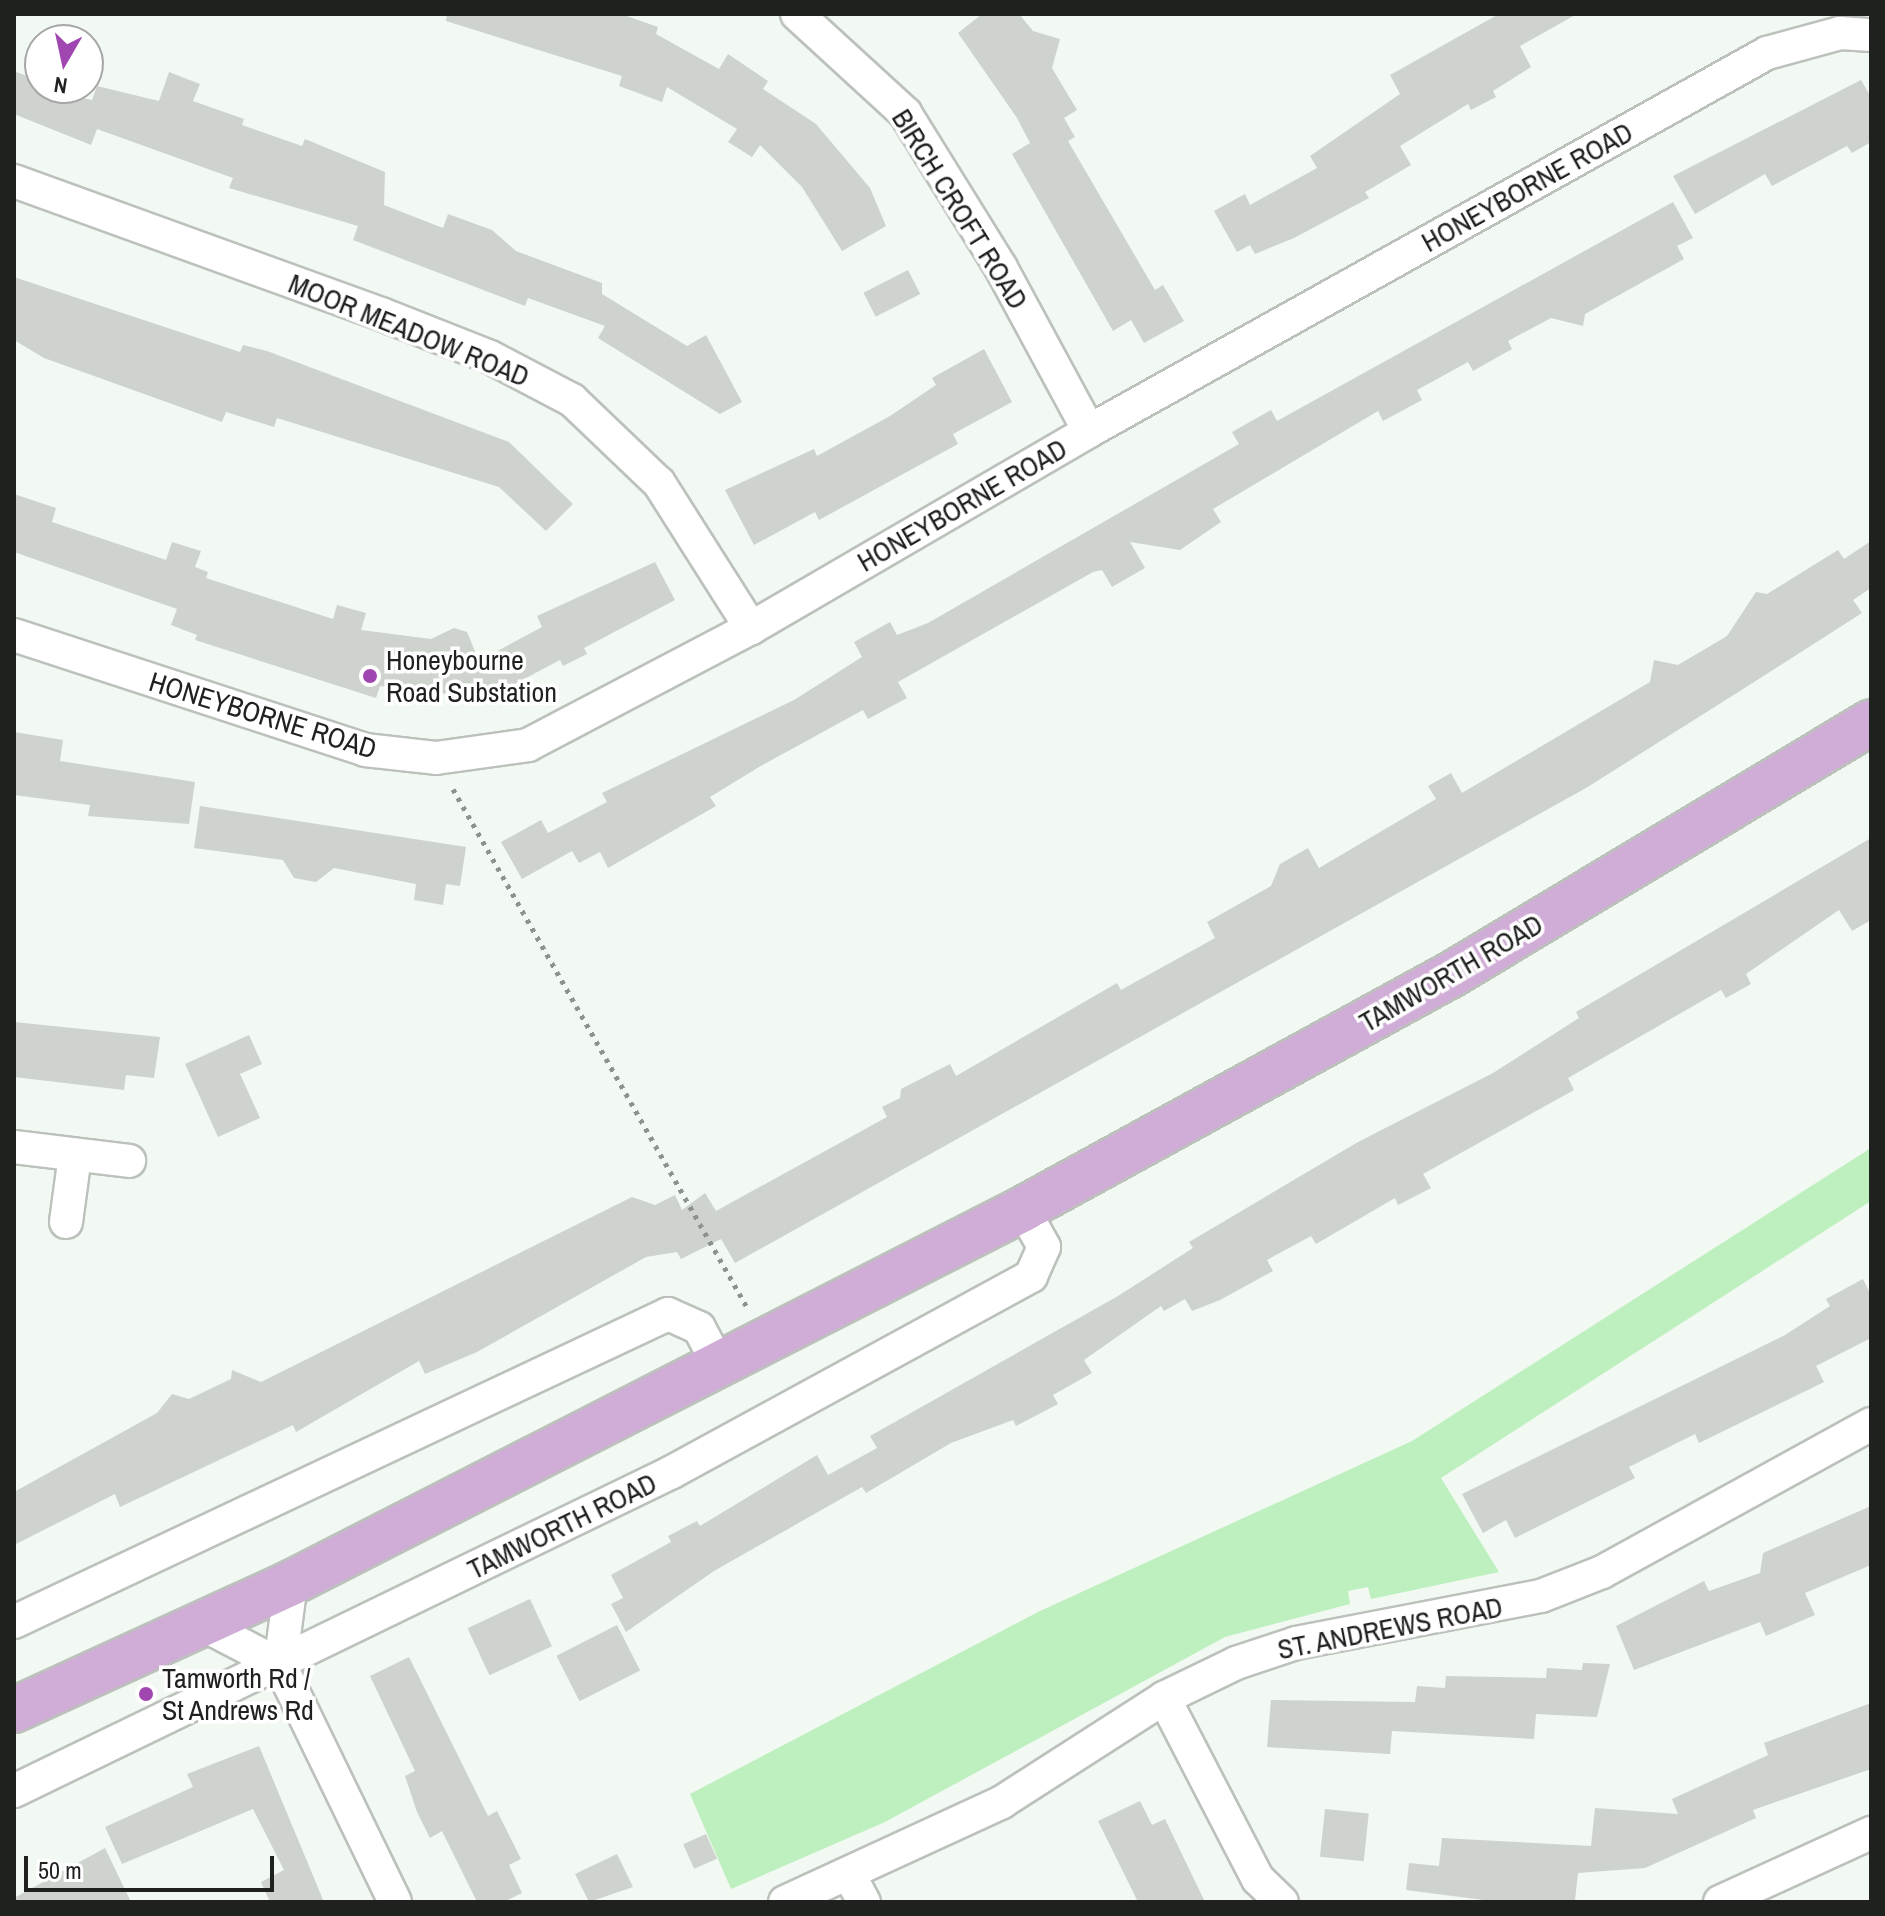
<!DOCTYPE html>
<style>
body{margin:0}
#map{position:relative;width:1885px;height:1916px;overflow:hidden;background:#f2f8f2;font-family:"Archivo Narrow",sans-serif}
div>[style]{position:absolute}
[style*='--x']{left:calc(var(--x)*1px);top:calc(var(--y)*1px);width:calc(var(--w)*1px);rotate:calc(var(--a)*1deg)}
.green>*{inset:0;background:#bdf0be}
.building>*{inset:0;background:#ced3ce;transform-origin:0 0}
.path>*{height:5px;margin-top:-2.5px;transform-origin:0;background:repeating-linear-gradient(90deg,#8e928e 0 4px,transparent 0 10px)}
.roads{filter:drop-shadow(2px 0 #bcc1bc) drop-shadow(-2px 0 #bcc1bc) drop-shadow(0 2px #bcc1bc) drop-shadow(0 -2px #bcc1bc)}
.minor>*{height:32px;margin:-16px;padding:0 16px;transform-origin:16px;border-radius:16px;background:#fff}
.primary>*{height:44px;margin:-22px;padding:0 22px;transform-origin:22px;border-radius:22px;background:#d0add6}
.dots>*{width:22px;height:22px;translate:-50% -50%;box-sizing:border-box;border:4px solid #fff;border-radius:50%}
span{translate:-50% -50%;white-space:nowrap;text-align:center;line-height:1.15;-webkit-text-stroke:7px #fff;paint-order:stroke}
.street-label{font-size:28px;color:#1f211f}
.poi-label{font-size:28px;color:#1f211f}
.left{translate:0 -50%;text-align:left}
.frame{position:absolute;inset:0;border:16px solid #1f211f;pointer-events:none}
.north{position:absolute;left:24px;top:24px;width:80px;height:80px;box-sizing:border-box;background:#fff;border:2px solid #a5a6a5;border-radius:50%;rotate:189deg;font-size:22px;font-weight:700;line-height:32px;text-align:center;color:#1f211f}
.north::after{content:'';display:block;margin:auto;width:28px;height:36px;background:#9f46b1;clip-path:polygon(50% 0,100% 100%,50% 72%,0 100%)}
.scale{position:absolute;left:24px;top:1856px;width:250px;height:36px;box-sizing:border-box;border:4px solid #1f211f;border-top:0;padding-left:10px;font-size:24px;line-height:28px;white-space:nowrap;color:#1f211f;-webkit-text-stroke:6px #fff;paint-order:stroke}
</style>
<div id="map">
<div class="green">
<div style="clip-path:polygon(1871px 1148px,1871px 1201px,1441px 1478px,1499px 1572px,1371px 1599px,1368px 1587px,1348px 1591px,1350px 1604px,1225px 1637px,885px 1822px,731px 1889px,690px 1794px,1040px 1611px,1412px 1441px)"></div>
</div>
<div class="building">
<div style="clip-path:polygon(447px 14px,621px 14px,658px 27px,656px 34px,719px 69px,728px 54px,768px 81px,763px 89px,816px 124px,870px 188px,886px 226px,842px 251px,802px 187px,760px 145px,752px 157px,728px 142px,737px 129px,667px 87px,662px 102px,619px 86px,622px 76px,446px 21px)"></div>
<div style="clip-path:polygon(982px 14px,1019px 14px,1033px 31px,1060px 39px,1052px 68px,1077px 110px,1064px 118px,1075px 137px,1068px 141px,1155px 290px,1163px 285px,1184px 321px,1144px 343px,1131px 320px,1113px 331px,1012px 154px,1030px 143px,1017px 118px,958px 33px)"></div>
<div style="clip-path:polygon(1499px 14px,1577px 14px,1520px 46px,1531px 67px,1493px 91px,1496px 97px,1471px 110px,1468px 104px,1400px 146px,1411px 165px,1365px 192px,1369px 198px,1294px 238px,1255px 254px,1250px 245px,1237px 252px,1214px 211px,1245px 194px,1250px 205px,1317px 168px,1310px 156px,1400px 94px,1390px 75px)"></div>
<div style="clip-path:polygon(14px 71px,40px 81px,40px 88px,92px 100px,97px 86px,159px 101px,169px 72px,200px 84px,193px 101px,244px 119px,242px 125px,302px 146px,305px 139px,385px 172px,384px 205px,443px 228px,448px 214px,492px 230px,516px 251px,602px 283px,602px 294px,687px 346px,706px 335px,742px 402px,720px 414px,598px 338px,605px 326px,528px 298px,525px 306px,353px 240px,358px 226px,229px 188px,233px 178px,97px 129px,91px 145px,14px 114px)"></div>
<div style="clip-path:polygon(1861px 80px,1871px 97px,1871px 142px,1852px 153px,1847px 146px,1772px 186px,1765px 174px,1695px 214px,1673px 176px)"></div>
<div style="clip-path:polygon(1673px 202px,1693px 238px,1677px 246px,1684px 259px,1585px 314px,1583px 326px,1551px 318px,1508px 341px,1512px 349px,1473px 371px,1468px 362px,1417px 390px,1422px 400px,1383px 421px,1378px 411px,1213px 509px,1221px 522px,1180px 550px,1130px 542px,1145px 568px,1112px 587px,1102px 570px,1093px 572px,898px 682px,907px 698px,868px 719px,863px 710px,759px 767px,710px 797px,716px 806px,608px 868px,600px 852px,579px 863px,572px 851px,522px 879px,501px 842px,541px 820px,548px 833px,607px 802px,602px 793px,794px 700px,862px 657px,854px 642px,890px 622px,897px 635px,928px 623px,1239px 444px,1232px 432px,1271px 410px,1277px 421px)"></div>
<div style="left:908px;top:270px;width:27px;height:50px;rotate:63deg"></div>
<div style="clip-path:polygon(14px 277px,240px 352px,243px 345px,267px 351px,509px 442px,573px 504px,546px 531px,499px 487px,277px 418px,274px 427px,226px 412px,222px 422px,44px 358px,14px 340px)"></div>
<div style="clip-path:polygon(984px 349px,1012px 402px,953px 434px,958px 444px,819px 520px,815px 512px,754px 545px,725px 490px,814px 449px,817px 456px,890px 416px,936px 385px,932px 378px)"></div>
<div style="clip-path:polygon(14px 494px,56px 508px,52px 522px,166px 560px,172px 542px,201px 551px,195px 567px,208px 572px,206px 578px,333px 619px,337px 605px,366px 613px,361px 630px,431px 639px,454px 628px,467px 632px,479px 661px,542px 627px,537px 616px,655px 562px,675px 600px,584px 648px,587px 654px,563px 666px,560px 660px,486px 699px,380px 686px,376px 698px,195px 640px,197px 635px,171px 625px,177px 609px,14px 552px)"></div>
<div style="clip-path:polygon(1871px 541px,1871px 588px,1853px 600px,1862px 613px,1740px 691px,1586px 788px,735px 1263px,721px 1239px,681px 1259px,677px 1252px,646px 1257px,477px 1352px,425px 1374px,419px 1361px,296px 1432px,293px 1425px,120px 1507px,115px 1494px,14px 1545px,14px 1492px,157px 1413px,172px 1394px,189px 1399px,231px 1379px,232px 1370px,261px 1382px,632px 1197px,655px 1205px,675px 1195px,682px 1210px,705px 1193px,716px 1211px,887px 1117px,882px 1107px,900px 1098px,901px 1089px,950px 1064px,956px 1076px,1117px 983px,1121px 990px,1215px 938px,1207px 922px,1271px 886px,1280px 864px,1308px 848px,1319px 868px,1436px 799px,1428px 786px,1451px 773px,1462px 793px,1650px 682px,1654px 660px,1678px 665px,1727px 636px,1756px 592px,1767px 594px,1838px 550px,1844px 559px)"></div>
<div style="clip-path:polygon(14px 732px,63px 740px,60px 761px,195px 782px,189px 824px,88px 816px,90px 805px,14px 795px)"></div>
<div style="clip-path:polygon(200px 806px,466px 847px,460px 886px,446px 884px,443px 905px,414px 900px,416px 884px,334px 868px,316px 882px,294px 878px,283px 860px,194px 848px)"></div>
<div style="clip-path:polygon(1871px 838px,1871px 920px,1852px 931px,1839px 910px,1746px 974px,1751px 984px,1726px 998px,1721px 990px,1568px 1078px,1574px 1090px,1423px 1174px,1431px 1188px,1398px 1205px,1395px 1198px,1316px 1244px,1311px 1236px,1267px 1260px,1273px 1271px,1220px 1300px,1192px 1311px,1185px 1299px,1164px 1311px,1161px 1306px,1084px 1360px,1092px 1373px,1053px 1395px,1058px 1404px,1016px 1426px,1013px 1420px,951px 1443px,866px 1493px,862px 1487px,714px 1571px,626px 1632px,611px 1604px,623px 1598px,611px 1575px,671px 1542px,668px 1536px,697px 1521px,700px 1526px,817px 1455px,828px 1475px,877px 1448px,870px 1436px,1118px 1296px,1193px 1248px,1189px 1242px,1358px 1142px,1493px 1073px,1579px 1018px,1576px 1012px)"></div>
<div style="clip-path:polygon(14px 1022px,160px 1037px,154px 1078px,126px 1075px,124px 1090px,14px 1077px)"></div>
<div style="clip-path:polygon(249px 1035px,262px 1064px,240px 1074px,260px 1118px,218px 1137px,185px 1064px)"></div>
<div style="clip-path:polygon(1863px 1279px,1871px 1295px,1871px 1338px,1816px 1366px,1824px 1382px,1699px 1443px,1695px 1434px,1629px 1467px,1635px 1478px,1515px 1538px,1506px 1520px,1483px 1533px,1462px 1494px,1785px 1335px,1830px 1306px,1826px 1299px)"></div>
<div style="clip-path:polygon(1871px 1506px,1871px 1565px,1805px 1593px,1815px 1615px,1766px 1636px,1760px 1622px,1634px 1670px,1616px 1626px,1704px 1581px,1709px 1591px,1760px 1573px,1763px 1553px)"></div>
<div style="left:530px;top:1599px;width:52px;height:69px;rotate:65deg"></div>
<div style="left:617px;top:1625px;width:51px;height:68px;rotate:63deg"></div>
<div style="clip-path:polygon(409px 1657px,488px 1816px,497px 1811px,521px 1859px,509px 1865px,522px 1893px,503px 1902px,477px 1902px,442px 1831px,430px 1838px,417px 1812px,405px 1776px,415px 1771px,370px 1676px)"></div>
<div style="clip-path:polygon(1583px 1663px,1610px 1664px,1597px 1717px,1536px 1714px,1534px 1739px,1392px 1731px,1390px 1754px,1267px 1747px,1271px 1700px,1415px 1702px,1417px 1686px,1445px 1688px,1446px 1676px,1546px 1678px,1547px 1668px,1582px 1670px)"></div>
<div style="clip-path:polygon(1871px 1703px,1871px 1769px,1753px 1810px,1756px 1818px,1645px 1868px,1578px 1873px,1575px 1900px,1499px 1902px,1406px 1890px,1409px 1863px,1439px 1866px,1442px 1838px,1591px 1846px,1595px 1808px,1678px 1814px,1672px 1799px,1768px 1755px,1764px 1743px)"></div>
<div style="clip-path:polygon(259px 1746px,324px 1902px,270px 1902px,261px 1882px,284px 1870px,253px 1809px,122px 1864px,105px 1827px,193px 1787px,187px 1774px)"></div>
<div style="clip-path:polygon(1140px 1801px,1152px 1825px,1165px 1819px,1205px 1902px,1138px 1902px,1098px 1821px)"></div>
<div style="left:1325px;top:1809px;width:44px;height:48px;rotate:6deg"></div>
<div style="left:706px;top:1834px;width:27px;height:25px;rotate:66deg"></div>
<div style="clip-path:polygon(105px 1848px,131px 1902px,14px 1902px,14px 1898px)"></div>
<div style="clip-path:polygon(617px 1854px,633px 1887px,589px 1902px,575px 1874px)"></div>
</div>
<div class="path">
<div style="--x:453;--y:789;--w:598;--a:60.43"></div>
</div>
<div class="roads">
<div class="minor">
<div style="--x:797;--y:14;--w:147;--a:42.5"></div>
<div style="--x:905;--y:113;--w:182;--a:58.2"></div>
<div style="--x:1001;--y:268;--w:185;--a:61.6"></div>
<div style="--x:14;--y:181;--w:390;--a:19.9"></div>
<div style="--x:381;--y:314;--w:117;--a:21.5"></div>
<div style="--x:490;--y:357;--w:93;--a:27.7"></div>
<div style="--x:572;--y:400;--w:120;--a:43.7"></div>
<div style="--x:659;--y:483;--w:172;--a:57.6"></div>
<div style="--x:14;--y:635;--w:369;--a:18.1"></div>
<div style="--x:365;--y:750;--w:71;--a:6.4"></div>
<div style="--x:436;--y:758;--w:93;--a:-8"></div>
<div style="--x:528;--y:745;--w:252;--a:-27.7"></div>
<div style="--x:751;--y:628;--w:391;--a:-30.2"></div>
<div style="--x:1089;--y:431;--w:776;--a:-29.14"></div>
<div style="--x:1767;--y:53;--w:76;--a:-15.3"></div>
<div style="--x:1840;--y:33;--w:31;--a:4"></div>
<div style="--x:14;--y:1147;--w:116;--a:6.9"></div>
<div style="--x:66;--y:1222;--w:68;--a:-82.3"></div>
<div style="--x:291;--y:1583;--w:83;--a:97.6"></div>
<div style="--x:280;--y:1665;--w:263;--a:64.1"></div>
<div style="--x:14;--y:1622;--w:723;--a:-25.22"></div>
<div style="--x:668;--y:1314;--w:34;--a:24"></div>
<div style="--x:699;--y:1328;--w:47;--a:61.8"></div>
<div style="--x:202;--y:1624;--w:88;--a:27.7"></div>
<div style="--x:1164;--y:1698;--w:204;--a:62.6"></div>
<div style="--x:1258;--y:1879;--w:33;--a:44"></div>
<div style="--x:14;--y:1791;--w:731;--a:-25.86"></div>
<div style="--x:672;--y:1472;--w:409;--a:-28.6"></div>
<div style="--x:1031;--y:1276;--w:32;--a:-66"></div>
<div style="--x:1044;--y:1247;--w:43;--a:-118.9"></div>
<div style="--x:850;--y:1876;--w:30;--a:62"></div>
<div style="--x:785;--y:1902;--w:239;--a:-24.7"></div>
<div style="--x:1002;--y:1802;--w:193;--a:-32.7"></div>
<div style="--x:1164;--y:1698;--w:80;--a:-25.9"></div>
<div style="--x:1236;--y:1663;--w:63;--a:-18.4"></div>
<div style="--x:1296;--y:1643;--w:249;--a:-10.9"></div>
<div style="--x:1541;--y:1596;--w:66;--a:-21.5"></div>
<div style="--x:1602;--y:1572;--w:307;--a:-28.8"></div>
<div style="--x:1720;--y:1902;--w:166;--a:-24.6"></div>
</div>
<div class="primary">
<div style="--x:14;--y:1710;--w:305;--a:-24.6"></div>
<div style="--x:291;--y:1583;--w:822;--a:-27.06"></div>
<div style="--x:1023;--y:1209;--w:486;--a:-28.7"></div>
<div style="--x:1449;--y:976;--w:493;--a:-31"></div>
</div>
</div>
<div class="dots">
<div style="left:370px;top:676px;background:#9f46b1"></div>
<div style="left:146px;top:1694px;background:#9f46b1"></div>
</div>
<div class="street-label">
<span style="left:1527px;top:187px;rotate:-29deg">HONEYBORNE ROAD</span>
<span style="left:960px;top:209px;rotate:58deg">BIRCH CROFT ROAD</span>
<span style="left:409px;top:330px;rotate:22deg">MOOR MEADOW ROAD</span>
<span style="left:962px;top:505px;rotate:-30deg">HONEYBORNE ROAD</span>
<span style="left:263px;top:715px;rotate:17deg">HONEYBORNE ROAD</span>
<span style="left:1451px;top:973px;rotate:-30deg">TAMWORTH ROAD</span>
<span style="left:562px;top:1526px;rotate:-26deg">TAMWORTH ROAD</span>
<span style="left:1390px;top:1628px;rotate:-11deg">ST. ANDREWS ROAD</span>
</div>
<div class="poi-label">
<span class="left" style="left:386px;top:676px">Honeybourne<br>Road Substation</span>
<span class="left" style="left:162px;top:1694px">Tamworth Rd /<br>St Andrews Rd</span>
</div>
<div class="frame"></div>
<div class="north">N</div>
<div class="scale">50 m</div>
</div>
